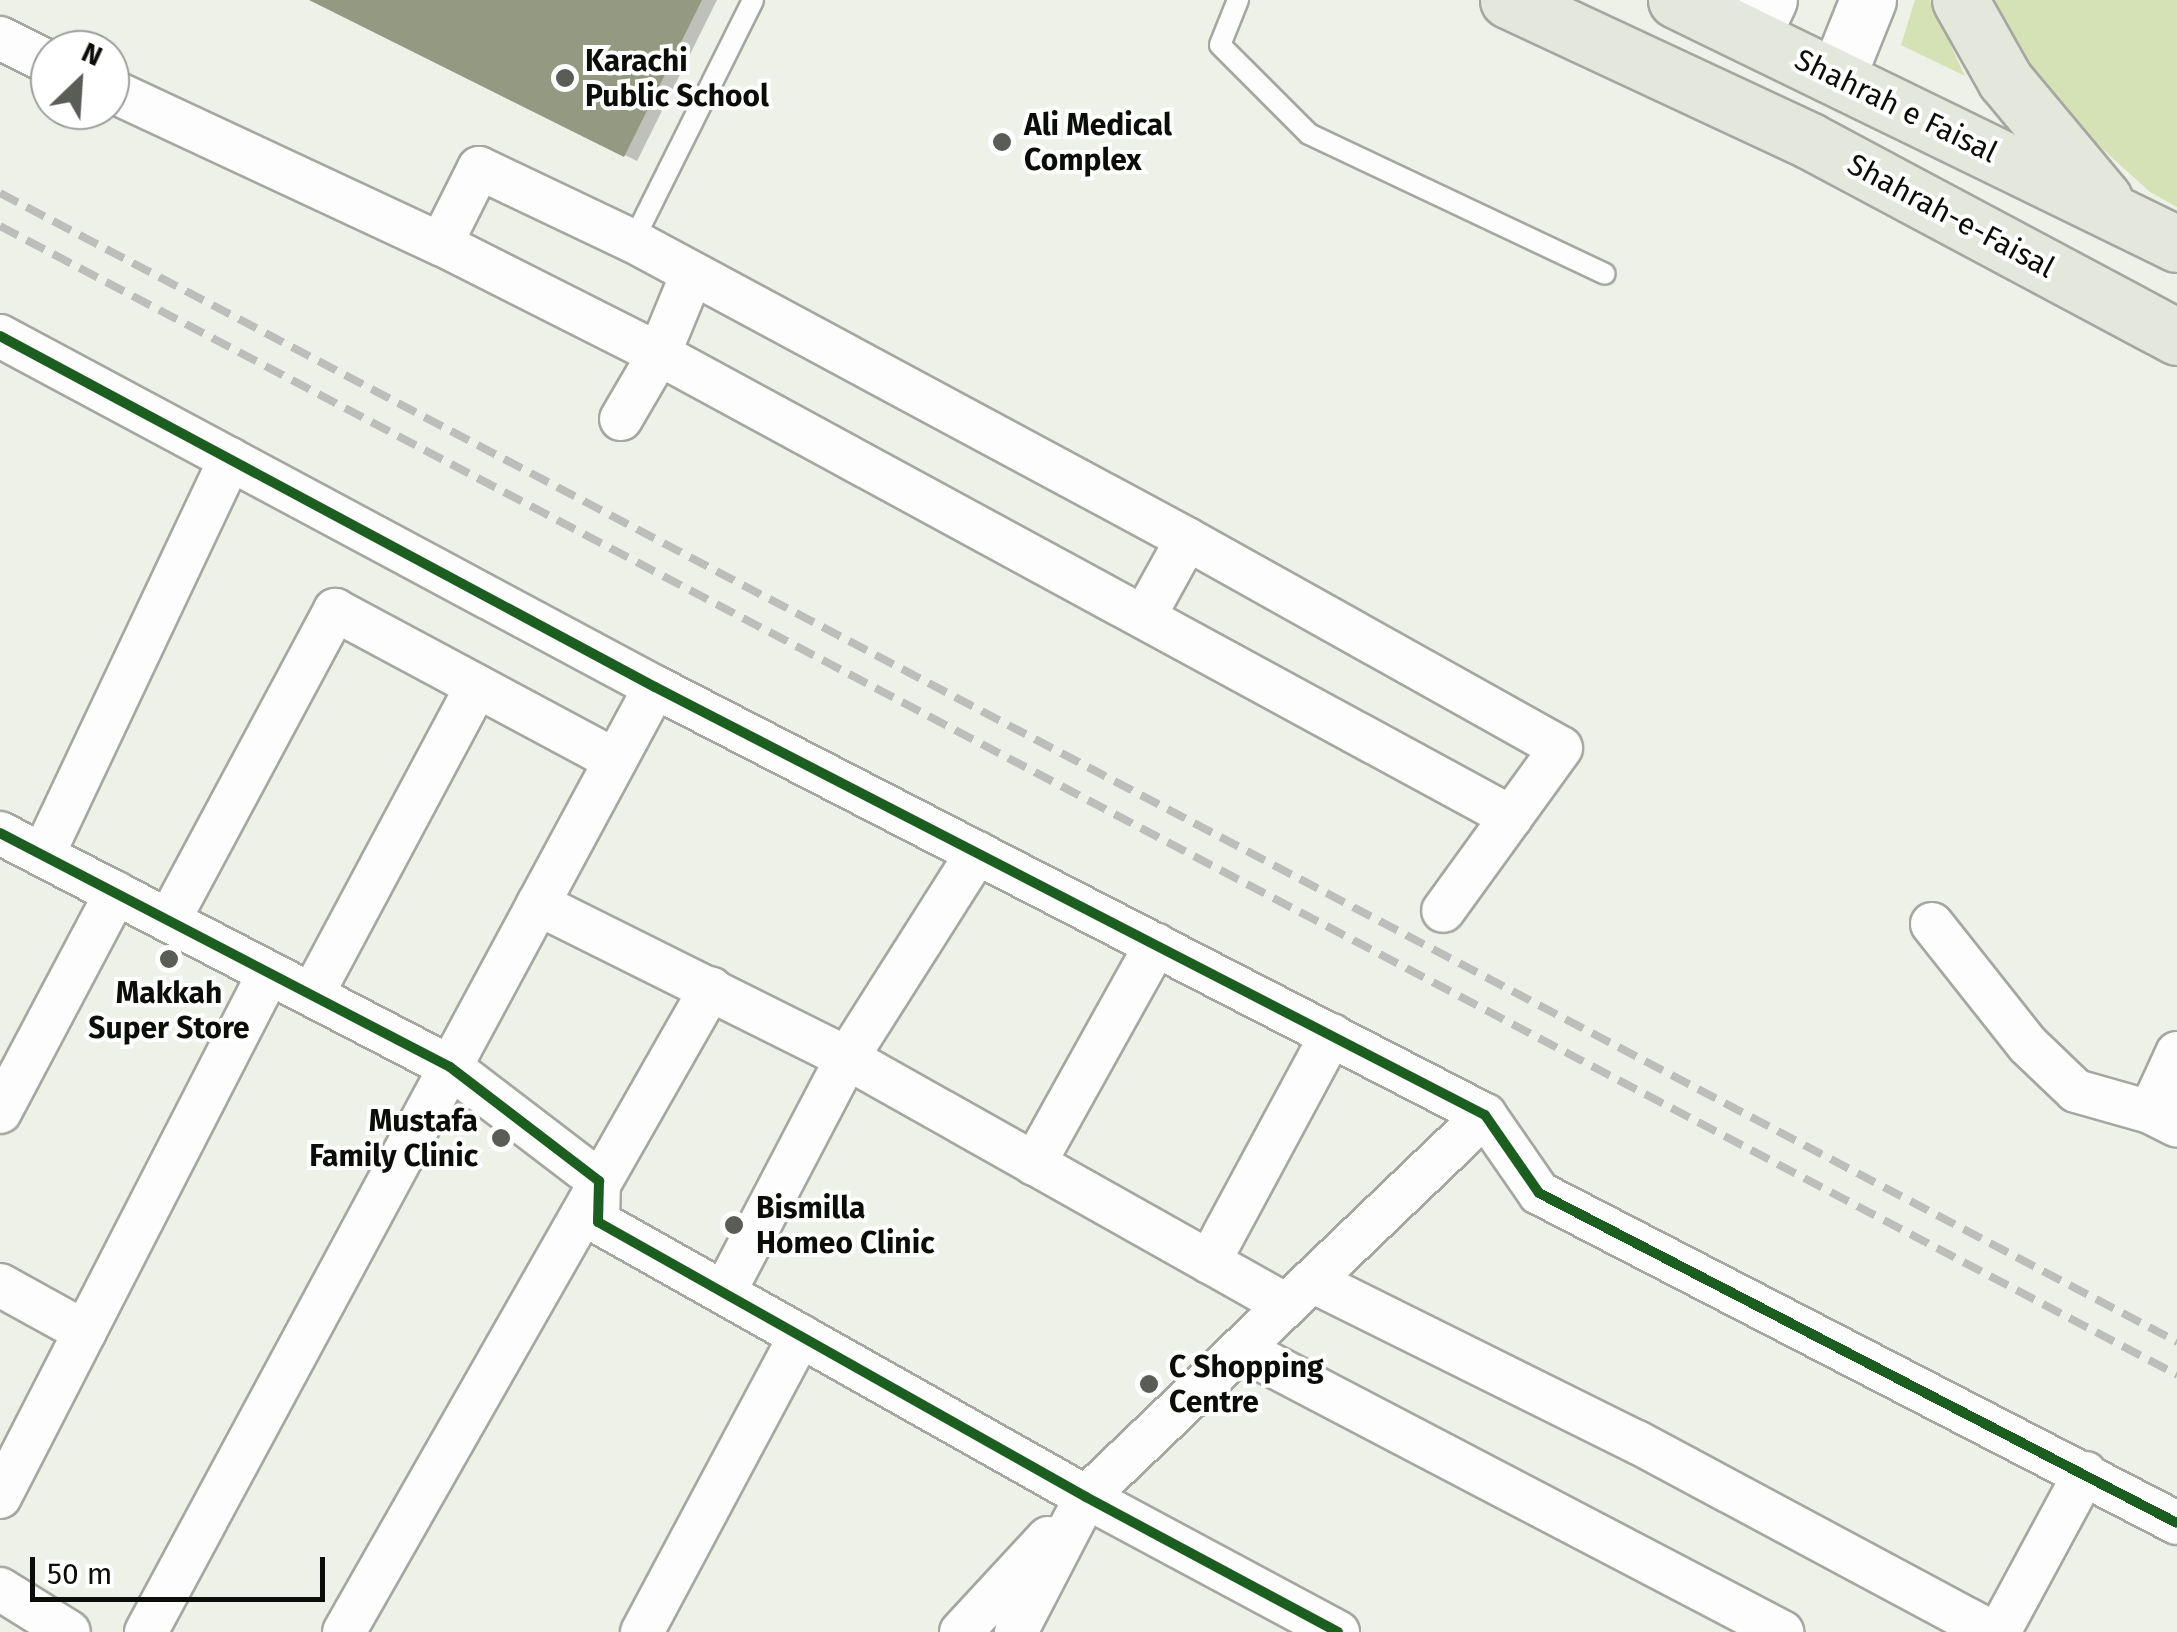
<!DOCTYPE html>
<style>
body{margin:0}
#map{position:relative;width:2177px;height:1632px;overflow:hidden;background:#eef1e8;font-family:"Fira Sans",sans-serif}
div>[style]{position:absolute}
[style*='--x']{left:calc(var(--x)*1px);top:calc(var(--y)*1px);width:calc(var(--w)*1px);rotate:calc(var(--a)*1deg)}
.green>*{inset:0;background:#d5e2b6}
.shadow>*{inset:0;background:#0003}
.building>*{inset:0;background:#949a81}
.roads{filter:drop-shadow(2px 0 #a5a7a0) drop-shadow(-2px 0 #a5a7a0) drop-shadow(0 2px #a5a7a0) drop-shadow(0 -2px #a5a7a0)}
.lane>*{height:20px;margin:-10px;padding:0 10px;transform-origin:10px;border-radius:10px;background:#fcfdfc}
.street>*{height:42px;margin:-21px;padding:0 21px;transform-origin:21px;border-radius:21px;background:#fcfdfc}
.secondary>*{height:55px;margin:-27.5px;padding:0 27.5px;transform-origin:27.5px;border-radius:27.5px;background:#fcfdfc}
.highway>*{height:55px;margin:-27.5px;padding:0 27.5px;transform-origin:27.5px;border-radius:27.5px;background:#e4e8dc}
.rail>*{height:8px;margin-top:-4px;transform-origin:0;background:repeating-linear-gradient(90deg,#bdbdbb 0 20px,transparent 0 30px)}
.cycleway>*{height:10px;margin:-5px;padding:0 5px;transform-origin:5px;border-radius:5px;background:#1b5e20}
.dots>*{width:28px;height:28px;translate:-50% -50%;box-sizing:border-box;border:5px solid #fff;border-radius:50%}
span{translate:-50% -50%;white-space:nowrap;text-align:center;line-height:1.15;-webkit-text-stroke:8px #fff;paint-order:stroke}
.poi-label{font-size:30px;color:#0b0d08;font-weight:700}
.left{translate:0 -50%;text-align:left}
.right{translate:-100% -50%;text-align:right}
.street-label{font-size:30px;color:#0b0d08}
.north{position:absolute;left:30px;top:30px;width:100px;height:100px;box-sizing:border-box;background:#fff;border:2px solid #9d9e9c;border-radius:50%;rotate:25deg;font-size:28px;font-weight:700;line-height:40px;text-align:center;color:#0b0d08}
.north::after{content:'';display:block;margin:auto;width:35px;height:45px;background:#5a5d56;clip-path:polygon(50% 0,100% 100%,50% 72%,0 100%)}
.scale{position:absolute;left:30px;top:1557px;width:295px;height:45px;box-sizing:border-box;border:5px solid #0b0d08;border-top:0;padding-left:12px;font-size:30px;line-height:35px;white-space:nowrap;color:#0b0d08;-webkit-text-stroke:8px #fff;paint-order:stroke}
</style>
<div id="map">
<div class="green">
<div style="clip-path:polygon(1915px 0,1930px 0,1965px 76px,1901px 45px)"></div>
<div style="clip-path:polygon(1984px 0,2177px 0,2177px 207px,2150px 192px,2068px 118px)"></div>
</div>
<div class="shadow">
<div style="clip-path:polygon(312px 0,717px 0,637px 161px)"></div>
</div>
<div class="building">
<div style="clip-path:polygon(309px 0,702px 0,624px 157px)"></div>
</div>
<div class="roads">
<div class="lane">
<div style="--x:1238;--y:0;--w:48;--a:111.8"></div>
<div style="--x:1220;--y:45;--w:126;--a:45"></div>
<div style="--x:1309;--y:134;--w:327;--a:25.3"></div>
<div style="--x:633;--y:241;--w:269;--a:-63.5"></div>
</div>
<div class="street">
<div style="--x:0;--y:38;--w:56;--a:26.6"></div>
<div style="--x:110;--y:90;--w:365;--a:25"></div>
<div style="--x:441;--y:244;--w:244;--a:26.8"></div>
<div style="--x:659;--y:354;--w:970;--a:28.52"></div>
<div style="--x:441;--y:244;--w:85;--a:-63.4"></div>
<div style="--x:479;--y:168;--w:170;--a:25.4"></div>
<div style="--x:633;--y:241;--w:629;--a:28.28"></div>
<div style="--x:1187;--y:539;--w:428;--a:29.2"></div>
<div style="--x:1561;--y:748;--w:201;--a:125.9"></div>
<div style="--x:0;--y:336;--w:743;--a:28.19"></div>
<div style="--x:655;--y:687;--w:934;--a:27.28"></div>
<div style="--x:1485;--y:1115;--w:95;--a:55.3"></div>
<div style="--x:1539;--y:1193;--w:718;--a:27.35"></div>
<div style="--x:621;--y:419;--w:75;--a:-59.7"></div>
<div style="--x:659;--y:354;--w:87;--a:-67.6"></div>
<div style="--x:1144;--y:617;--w:89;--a:-61.1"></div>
<div style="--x:0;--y:833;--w:507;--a:27.47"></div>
<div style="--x:450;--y:1067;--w:188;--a:37.4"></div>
<div style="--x:599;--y:1181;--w:41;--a:91.4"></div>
<div style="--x:598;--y:1222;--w:560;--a:29.4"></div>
<div style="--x:1086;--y:1497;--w:286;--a:28.2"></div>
<div style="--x:43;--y:855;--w:438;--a:-64.7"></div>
<div style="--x:538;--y:904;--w:345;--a:26.5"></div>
<div style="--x:847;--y:1058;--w:504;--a:29.36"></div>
<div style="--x:169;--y:920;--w:352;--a:-61.8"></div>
<div style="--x:335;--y:610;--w:318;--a:28.2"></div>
<div style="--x:1932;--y:924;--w:154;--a:51.6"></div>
<div style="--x:2028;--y:1045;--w:66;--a:43.8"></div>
<div style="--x:2076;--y:1091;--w:77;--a:15.8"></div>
<div style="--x:2150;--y:1112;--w:30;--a:27"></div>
<div style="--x:312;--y:995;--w:350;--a:-61.9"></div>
<div style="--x:0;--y:1112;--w:248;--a:-62.1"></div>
<div style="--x:2150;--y:1112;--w:65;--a:-65.4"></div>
<div style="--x:1034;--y:1164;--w:251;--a:-60.9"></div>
<div style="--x:1209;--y:1262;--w:258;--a:-61.7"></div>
<div style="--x:1312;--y:1281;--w:363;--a:26.4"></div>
<div style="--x:1637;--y:1442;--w:403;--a:28.2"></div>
<div style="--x:0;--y:1285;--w:97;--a:28.9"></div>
<div style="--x:724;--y:1293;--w:265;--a:-62.4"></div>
<div style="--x:847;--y:1058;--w:243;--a:-57.6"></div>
<div style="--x:1241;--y:1349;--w:611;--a:27.61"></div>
<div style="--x:0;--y:1497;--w:589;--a:-62.83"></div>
<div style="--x:0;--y:1589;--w:81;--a:31.9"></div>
<div style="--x:146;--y:1632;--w:1073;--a:-61.69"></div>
<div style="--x:344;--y:1632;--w:741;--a:-60.32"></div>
<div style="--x:642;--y:1632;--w:336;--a:-61.9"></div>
<div style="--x:961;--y:1632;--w:128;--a:-47.2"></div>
<div style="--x:1016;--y:1632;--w:152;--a:-62.6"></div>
<div style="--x:1086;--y:1497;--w:552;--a:-43.75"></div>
<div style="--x:1999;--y:1632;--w:181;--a:-61.6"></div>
</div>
<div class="secondary">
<div style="--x:1752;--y:36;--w:40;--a:-65"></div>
<div style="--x:1837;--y:77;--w:83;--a:-68.1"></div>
</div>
<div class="highway">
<div style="--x:1508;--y:0;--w:333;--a:25"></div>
<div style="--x:1810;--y:141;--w:416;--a:28.1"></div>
<div style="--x:1676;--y:0;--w:557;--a:25.97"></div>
<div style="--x:1960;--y:0;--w:92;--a:60.6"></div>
<div style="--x:2005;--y:80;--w:155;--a:50.2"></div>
</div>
</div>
<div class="rail">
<div style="--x:0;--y:193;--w:2462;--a:27.82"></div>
<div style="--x:0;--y:226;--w:2462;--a:27.82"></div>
</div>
<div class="cycleway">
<div style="--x:0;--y:336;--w:743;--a:28.19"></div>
<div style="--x:655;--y:687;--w:934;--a:27.28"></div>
<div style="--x:1485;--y:1115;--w:95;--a:55.3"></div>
<div style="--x:1539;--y:1193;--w:718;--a:27.35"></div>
<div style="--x:0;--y:833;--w:507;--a:27.47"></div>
<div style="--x:450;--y:1067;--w:188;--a:37.4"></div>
<div style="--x:599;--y:1181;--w:41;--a:91.4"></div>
<div style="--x:598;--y:1222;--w:560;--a:29.4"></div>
<div style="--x:1086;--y:1497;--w:286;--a:28.2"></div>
</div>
<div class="dots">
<div style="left:565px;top:78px;background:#5a5d56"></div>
<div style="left:1002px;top:142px;background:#5a5d56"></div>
<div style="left:169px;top:959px;background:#5a5d56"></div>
<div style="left:501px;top:1138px;background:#5a5d56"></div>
<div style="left:734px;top:1225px;background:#5a5d56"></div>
<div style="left:1149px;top:1384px;background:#5a5d56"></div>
</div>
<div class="poi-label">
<span class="left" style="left:585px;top:78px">Karachi<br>Public School</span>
<span class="left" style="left:1024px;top:142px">Ali Medical<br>Complex</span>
<span style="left:169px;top:1010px">Makkah<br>Super Store</span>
<span class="right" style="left:478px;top:1138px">Mustafa<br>Family Clinic</span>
<span class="left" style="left:756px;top:1225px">Bismilla<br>Homeo Clinic</span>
<span class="left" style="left:1169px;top:1384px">C Shopping<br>Centre</span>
</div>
<div class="street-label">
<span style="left:1896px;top:106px;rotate:26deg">Shahrah e Faisal</span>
<span style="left:1951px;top:216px;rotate:28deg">Shahrah-e-Faisal</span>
</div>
<div class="north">N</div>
<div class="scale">50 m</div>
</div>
